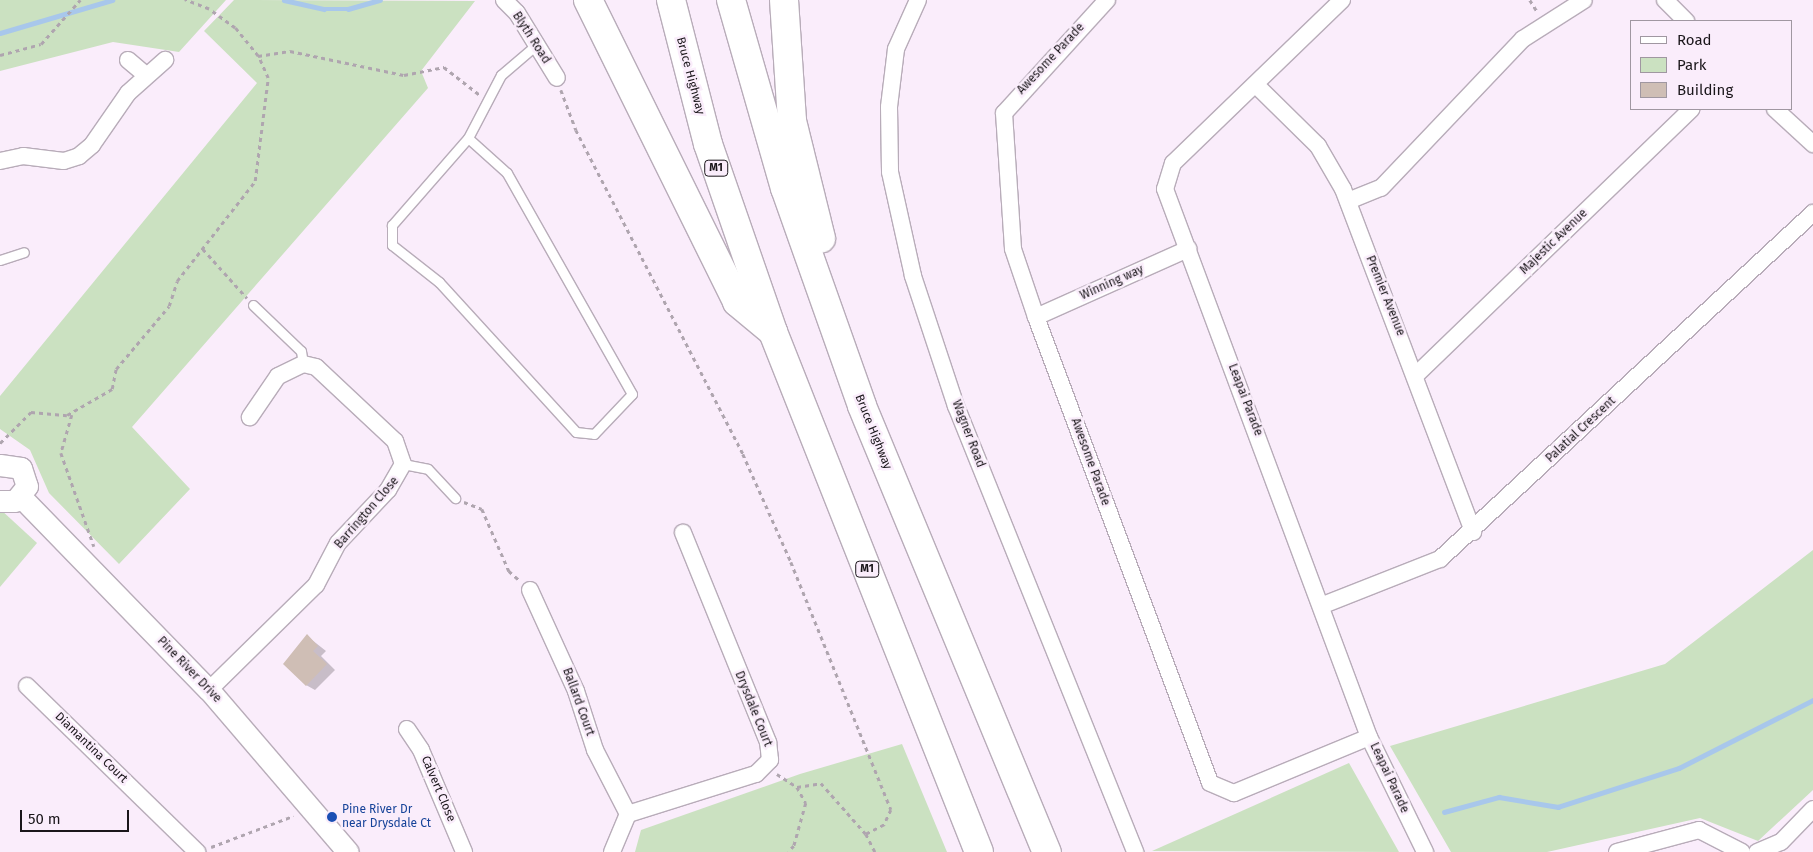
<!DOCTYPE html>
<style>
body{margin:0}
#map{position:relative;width:1813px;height:852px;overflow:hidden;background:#faedfb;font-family:"Fira Sans",sans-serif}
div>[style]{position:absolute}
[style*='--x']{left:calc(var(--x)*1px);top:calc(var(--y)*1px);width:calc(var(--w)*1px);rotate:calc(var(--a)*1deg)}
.green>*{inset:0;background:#cbe1c1}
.shadow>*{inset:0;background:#0003}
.stream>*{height:4.5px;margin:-2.25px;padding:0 2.25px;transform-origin:2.25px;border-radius:2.25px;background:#a8c7eb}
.building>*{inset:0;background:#cfbeb5}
.path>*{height:2.5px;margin-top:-1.25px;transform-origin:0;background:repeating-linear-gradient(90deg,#afa5af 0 4px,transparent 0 8px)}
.roads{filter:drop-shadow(1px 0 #b8acb9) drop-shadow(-1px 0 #b8acb9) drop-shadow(0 1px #b8acb9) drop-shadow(0 -1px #b8acb9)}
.service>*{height:9px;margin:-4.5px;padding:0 4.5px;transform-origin:4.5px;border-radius:4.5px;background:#fff}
.minor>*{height:16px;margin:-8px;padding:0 8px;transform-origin:8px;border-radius:8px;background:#fff}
.tertiary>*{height:21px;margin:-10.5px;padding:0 10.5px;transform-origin:10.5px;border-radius:10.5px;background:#fff}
.motorway>*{height:28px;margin:-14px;padding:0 14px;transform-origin:14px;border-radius:14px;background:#fff}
.dots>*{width:14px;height:14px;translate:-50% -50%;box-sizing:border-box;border:2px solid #faedfb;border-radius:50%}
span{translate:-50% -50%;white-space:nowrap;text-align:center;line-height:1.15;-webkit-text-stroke:5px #faedfb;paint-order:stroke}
.shield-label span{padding:1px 4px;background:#faedfb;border:1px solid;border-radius:4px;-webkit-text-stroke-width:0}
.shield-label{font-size:11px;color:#1a161a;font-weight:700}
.street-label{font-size:12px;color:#1a161a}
.transit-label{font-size:12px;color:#164399}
.left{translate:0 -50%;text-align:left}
.legend{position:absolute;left:1630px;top:20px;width:162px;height:90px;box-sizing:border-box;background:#faedfb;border:1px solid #a097a1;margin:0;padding:6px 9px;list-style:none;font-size:15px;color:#1a161a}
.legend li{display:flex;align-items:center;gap:10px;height:25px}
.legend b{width:25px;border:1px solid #a097a1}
.scale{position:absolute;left:20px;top:810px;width:109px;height:22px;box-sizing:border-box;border:2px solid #1a161a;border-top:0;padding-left:6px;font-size:15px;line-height:18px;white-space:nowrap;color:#1a161a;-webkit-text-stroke:4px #faedfb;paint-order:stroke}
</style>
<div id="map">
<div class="green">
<div style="clip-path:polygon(0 0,226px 0,179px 52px,113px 42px,0 71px)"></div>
<div style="clip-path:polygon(234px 0,475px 1px,421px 71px,428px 88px,132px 427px,190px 489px,119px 564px,49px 493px,30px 450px,0 429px,0 396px,257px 83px,204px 31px)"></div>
<div style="clip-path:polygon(0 509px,37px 543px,0 587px)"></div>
<div style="clip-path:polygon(1813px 550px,1813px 790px,1758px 841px,1700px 818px,1547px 852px,1451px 852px,1390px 746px,1665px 664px)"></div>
<div style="clip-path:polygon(902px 744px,947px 852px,635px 852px,641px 830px,800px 774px)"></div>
<div style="clip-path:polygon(1349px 763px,1399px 852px,1152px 851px)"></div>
</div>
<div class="shadow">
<div style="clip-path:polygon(307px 636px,326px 651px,321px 656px,335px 670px,315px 690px,306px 685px)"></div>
</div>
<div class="stream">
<div style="--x:284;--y:0;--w:41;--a:12.7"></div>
<div style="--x:324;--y:9;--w:24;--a:0"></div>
<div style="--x:348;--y:9;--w:33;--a:-16"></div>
<div style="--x:0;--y:33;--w:117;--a:-16.4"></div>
<div style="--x:1444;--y:812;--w:57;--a:-15.3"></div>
<div style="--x:1499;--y:797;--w:60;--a:9.6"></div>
<div style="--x:1558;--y:807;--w:127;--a:-17.9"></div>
<div style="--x:1679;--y:768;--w:150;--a:-26.9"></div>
</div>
<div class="building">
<div style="clip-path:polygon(307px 634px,318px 646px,313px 651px,327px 664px,306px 686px,283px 664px)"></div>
</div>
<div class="path">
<div style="--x:1530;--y:0;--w:13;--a:58"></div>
<div style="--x:0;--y:55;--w:42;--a:-15"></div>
<div style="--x:41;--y:44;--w:59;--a:-48.4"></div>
<div style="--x:258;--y:56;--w:32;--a:-9"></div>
<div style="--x:290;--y:51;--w:116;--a:11.9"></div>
<div style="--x:404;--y:75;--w:41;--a:-11.3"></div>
<div style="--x:444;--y:67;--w:46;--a:37.9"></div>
<div style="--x:561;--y:90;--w:43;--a:69.4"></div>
<div style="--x:576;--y:130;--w:365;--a:62.7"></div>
<div style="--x:743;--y:454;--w:118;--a:66"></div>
<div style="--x:791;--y:562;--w:267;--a:68"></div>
<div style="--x:891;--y:810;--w:17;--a:115"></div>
<div style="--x:884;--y:825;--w:20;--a:153"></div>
<div style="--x:203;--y:249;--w:66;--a:48.1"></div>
<div style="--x:72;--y:415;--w:40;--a:106"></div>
<div style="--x:61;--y:453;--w:99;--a:70.5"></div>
<div style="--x:0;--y:443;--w:44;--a:-45"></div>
<div style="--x:31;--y:412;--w:36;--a:5"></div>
<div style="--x:67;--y:415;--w:52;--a:-30"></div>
<div style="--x:112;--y:389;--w:20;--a:-79"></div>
<div style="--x:116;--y:369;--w:82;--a:-49.9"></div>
<div style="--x:169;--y:306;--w:26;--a:-72"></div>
<div style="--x:177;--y:281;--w:127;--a:-52"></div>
<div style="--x:255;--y:181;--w:104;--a:-82.8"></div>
<div style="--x:268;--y:78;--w:24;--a:-114"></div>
<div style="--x:258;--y:56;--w:36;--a:-129"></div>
<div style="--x:235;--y:28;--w:32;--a:-144"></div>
<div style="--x:209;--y:9;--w:26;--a:-159"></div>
<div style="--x:464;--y:502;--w:19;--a:21"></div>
<div style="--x:482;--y:509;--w:68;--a:66.5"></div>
<div style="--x:509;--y:571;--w:15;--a:42"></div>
<div style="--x:777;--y:774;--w:24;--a:33"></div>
<div style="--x:797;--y:787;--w:18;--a:61"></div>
<div style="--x:806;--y:803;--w:45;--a:105.6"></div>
<div style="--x:794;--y:846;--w:8;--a:135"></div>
<div style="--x:797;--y:787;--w:24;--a:-9"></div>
<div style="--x:821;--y:783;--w:68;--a:48.6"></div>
<div style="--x:866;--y:834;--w:20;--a:63"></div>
<div style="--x:211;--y:847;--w:88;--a:-20.7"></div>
</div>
<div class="roads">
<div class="service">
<div style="--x:468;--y:138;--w:116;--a:131.1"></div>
<div style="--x:392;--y:225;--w:20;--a:90"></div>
<div style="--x:392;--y:245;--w:60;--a:38.2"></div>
<div style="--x:439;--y:282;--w:203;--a:47.6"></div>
<div style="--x:576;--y:432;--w:18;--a:6"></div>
<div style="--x:594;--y:434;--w:55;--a:-46.5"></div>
<div style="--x:632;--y:394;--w:254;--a:-119.5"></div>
<div style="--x:507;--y:173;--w:52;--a:-138.1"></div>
<div style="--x:468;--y:138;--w:71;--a:-62.4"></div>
<div style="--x:501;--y:75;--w:46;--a:-40.6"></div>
<div style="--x:0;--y:260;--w:25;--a:-18"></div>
<div style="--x:253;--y:305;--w:66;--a:43.8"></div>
<div style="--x:301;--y:351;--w:13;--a:81"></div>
<div style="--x:403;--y:464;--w:25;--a:11"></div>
<div style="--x:428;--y:469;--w:40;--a:47"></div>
</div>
<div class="minor">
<div style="--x:504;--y:0;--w:18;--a:45"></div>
<div style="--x:517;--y:13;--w:76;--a:58.4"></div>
<div style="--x:918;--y:0;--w:54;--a:114.2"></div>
<div style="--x:896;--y:49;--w:58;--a:96.9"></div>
<div style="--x:889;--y:107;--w:65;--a:89.1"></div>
<div style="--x:890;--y:172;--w:107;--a:77.5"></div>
<div style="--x:913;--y:276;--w:137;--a:71.7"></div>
<div style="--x:956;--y:406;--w:481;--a:68.1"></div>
<div style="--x:1107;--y:0;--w:153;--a:132.3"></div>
<div style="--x:1004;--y:113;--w:136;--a:86.2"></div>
<div style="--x:1013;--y:249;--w:72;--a:71.3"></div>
<div style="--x:1036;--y:317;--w:497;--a:69.5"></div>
<div style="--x:1210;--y:783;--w:26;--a:23"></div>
<div style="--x:1234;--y:793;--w:146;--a:-22.5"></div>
<div style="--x:1342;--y:0;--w:235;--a:136"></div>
<div style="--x:1173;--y:163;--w:27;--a:107"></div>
<div style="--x:1165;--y:189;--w:585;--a:69.58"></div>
<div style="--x:1369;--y:737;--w:128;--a:64"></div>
<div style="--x:1665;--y:0;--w:30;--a:45"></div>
<div style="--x:128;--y:60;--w:23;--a:40"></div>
<div style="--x:1256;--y:85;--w:87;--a:44.5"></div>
<div style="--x:1318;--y:146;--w:50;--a:59.8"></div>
<div style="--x:1343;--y:189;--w:367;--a:69.2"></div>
<div style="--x:1775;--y:109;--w:52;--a:42.6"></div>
<div style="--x:0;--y:161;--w:24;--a:-12"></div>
<div style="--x:23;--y:156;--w:41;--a:7"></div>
<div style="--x:64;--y:161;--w:16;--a:-18"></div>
<div style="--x:79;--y:156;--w:17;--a:-40"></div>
<div style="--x:92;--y:145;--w:63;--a:-55.3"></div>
<div style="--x:128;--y:93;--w:50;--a:-41.7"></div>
<div style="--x:1348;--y:201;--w:35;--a:-22"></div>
<div style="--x:1381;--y:188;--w:206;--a:-46.4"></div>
<div style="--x:1523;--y:39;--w:72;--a:-32.6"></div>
<div style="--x:1036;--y:317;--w:167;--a:-24.1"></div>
<div style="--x:1416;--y:375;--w:383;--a:-44"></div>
<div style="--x:530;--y:590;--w:111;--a:65.5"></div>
<div style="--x:576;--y:691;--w:62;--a:72.1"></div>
<div style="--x:595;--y:750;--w:72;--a:62.7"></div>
<div style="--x:1323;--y:605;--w:126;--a:-21.5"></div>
<div style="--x:1440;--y:559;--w:509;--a:-42.85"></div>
<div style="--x:27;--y:686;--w:238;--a:44.3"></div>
<div style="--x:209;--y:690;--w:150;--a:-44.5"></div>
<div style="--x:316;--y:585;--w:47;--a:-62.4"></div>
<div style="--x:338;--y:543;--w:73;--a:-46.7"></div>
<div style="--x:388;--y:490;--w:30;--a:-60"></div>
<div style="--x:403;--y:464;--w:24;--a:-109"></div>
<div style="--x:395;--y:441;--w:108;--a:-136.9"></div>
<div style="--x:316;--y:367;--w:13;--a:-167"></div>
<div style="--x:303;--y:364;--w:28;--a:154"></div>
<div style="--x:278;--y:376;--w:50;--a:124.3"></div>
<div style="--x:407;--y:729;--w:25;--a:56"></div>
<div style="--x:421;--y:750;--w:111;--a:67.1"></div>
<div style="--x:612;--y:852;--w:41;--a:-67.2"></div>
<div style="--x:628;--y:814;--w:134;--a:-17.4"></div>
<div style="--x:756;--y:774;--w:20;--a:-45"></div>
<div style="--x:770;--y:760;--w:18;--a:-96"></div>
<div style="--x:768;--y:742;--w:226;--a:-112.1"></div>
<div style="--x:1617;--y:852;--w:85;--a:-15"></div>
<div style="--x:1699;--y:830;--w:48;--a:27.1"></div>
<div style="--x:1757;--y:852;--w:26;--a:-23"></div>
<div style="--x:1781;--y:842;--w:46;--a:-45.9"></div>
</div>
<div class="tertiary">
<div style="--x:0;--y:465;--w:21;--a:8"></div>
<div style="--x:21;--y:468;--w:19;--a:72"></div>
<div style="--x:27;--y:486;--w:19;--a:129"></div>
<div style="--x:15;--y:501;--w:15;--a:180"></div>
<div style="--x:21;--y:497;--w:269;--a:45.8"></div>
<div style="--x:209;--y:690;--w:213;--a:49.4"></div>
</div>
<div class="motorway">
<div style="--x:588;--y:0;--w:337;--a:63.7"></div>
<div style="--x:737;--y:302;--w:47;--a:39.8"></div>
<div style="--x:671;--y:0;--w:149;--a:75.6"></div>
<div style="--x:708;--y:144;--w:199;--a:70.9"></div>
<div style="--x:773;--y:332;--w:559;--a:68.39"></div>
<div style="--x:731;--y:0;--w:196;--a:74"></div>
<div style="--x:785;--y:188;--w:231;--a:70.5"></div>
<div style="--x:862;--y:406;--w:483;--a:67.5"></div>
<div style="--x:784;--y:0;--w:121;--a:86.2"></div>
<div style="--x:792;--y:121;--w:121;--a:76.1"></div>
</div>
</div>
<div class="dots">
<div style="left:332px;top:817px;background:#1a4fb4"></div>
</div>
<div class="shield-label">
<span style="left:716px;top:168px">M1</span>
<span style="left:867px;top:569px">M1</span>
</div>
<div class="street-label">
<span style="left:531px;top:38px;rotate:57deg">Blyth Road</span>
<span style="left:1051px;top:59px;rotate:-47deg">Awesome Parade</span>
<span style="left:690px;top:76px;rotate:75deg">Bruce Highway</span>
<span style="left:1554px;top:242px;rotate:-44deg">Majestic Avenue</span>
<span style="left:1112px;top:283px;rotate:-24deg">Winning way</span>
<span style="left:1385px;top:296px;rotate:68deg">Premier Avenue</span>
<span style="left:1245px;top:400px;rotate:69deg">Leapai Parade</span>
<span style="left:1581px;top:430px;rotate:-43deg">Palatial Crescent</span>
<span style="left:873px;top:432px;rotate:68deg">Bruce Highway</span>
<span style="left:968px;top:434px;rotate:69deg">Wagner Road</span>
<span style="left:1090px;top:462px;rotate:70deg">Awesome Parade</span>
<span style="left:367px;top:513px;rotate:-49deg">Barrington Close</span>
<span style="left:189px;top:670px;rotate:46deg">Pine River Drive</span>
<span style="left:578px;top:702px;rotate:70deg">Ballard Court</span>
<span style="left:753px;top:709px;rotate:68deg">Drysdale Court</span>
<span style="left:91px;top:748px;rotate:44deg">Diamantina Court</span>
<span style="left:1389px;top:778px;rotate:65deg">Leapai Parade</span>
<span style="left:438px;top:789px;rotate:67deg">Calvert Close</span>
</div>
<div class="transit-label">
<span class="left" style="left:342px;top:817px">Pine River Dr<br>near Drysdale Ct</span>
</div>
<ul class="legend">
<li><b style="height:6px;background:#fff"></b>Road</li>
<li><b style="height:14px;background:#cbe1c1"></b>Park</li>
<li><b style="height:14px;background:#cfbeb5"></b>Building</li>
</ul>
<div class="scale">50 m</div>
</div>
